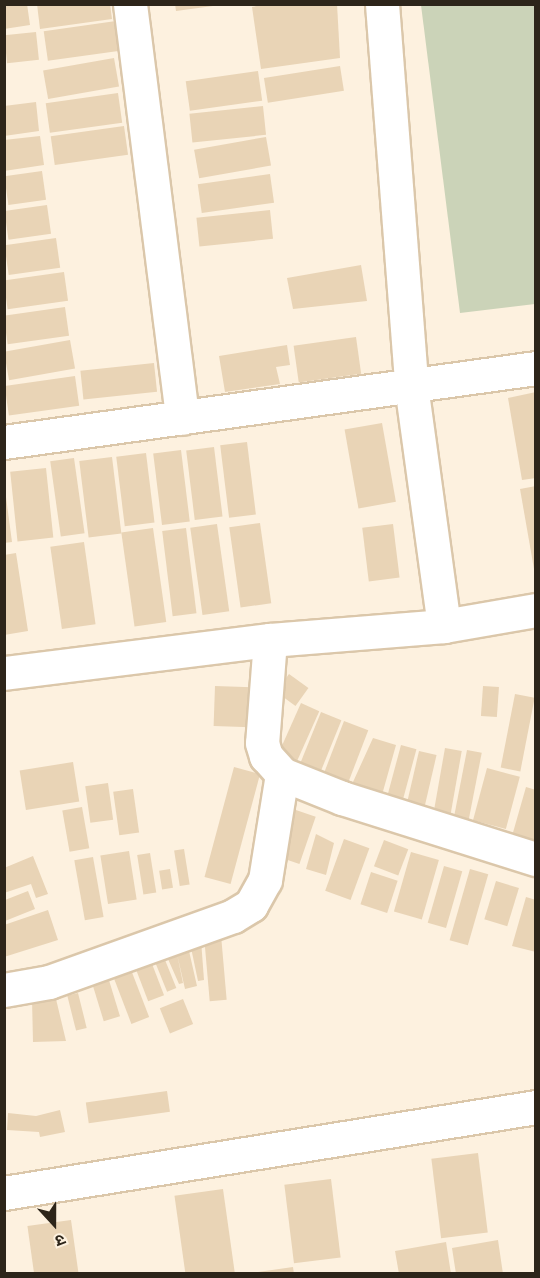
<!DOCTYPE html>
<meta charset="utf-8">
<style>
body{margin:0}
#map{position:relative;width:540px;height:1278px;overflow:hidden;background:#fdf1df;font-family:Lato,"Noto Sans Devanagari",sans-serif}
div>[style]{position:absolute}
[style*='--x']{left:calc(var(--x)*1px);top:calc(var(--y)*1px);width:calc(var(--w)*1px);rotate:calc(var(--a)*1deg)}
.green>*{inset:0;background:#cbd3b8}
.building>*{inset:0;background:#e9d4b6;transform-origin:0 0}
.roads{filter:drop-shadow(2px 0 #dbc7aa) drop-shadow(-2px 0 #dbc7aa) drop-shadow(0 2px #dbc7aa) drop-shadow(0 -2px #dbc7aa)}
.minor>*{height:33px;margin:-16.5px;padding:0 16.5px;transform-origin:16.5px;border-radius:16.5px;background:#fff}
span{translate:-50% -50%;white-space:nowrap;text-align:center;line-height:1.15;-webkit-text-stroke:4.5px #fdf1df;paint-order:stroke}
.frame{position:absolute;inset:0;border:6px solid #2d251a;pointer-events:none}
.north{position:absolute;left:24px;top:1194px;width:60px;height:60px;-webkit-text-stroke:4px #fdf1df;paint-order:stroke;rotate:159deg;font-size:16px;font-weight:700;line-height:24px;text-align:center;color:#2d251a}
.north::after{content:'';display:block;margin:auto;width:21px;height:27px;background:#2d251a;clip-path:polygon(50% 0,100% 100%,50% 72%,0 100%)}
</style>
<div id="map">
<div class="green">
<div style="clip-path:polygon(421px 5px,535px 5px,535px 304px,460px 313px)"></div>
</div>
<div class="building">
<div style="clip-path:polygon(4px 4px,27px 4px,30px 25px,4px 29px)"></div>
<div style="clip-path:polygon(37px 4px,110px 4px,112px 19px,40px 29px)"></div>
<div style="clip-path:polygon(175px 4px,213px 4px,213px 6px,176px 11px)"></div>
<div style="clip-path:polygon(267px 4px,337px 4px,340px 58px,261px 69px,252px 7px)"></div>
<div style="left:116px;top:21px;width:30px;height:73px;rotate:82deg"></div>
<div style="left:36px;top:32px;width:28px;height:32px;rotate:84deg"></div>
<div style="left:114px;top:58px;width:29px;height:72px;rotate:80deg"></div>
<div style="left:340px;top:66px;width:25px;height:77px;rotate:81deg"></div>
<div style="left:258px;top:71px;width:30px;height:73px;rotate:82deg"></div>
<div style="left:118px;top:93px;width:30px;height:73px;rotate:82deg"></div>
<div style="clip-path:polygon(36px 102px,39px 131px,4px 136px,4px 106px)"></div>
<div style="left:263px;top:106px;width:29px;height:74px;rotate:84deg"></div>
<div style="left:124px;top:126px;width:29px;height:74px;rotate:82deg"></div>
<div style="clip-path:polygon(40px 136px,44px 165px,4px 171px,4px 140px)"></div>
<div style="left:266px;top:137px;width:29px;height:73px;rotate:80deg"></div>
<div style="left:42px;top:171px;width:29px;height:38px;rotate:82deg"></div>
<div style="left:270px;top:174px;width:29px;height:73px;rotate:82deg"></div>
<div style="left:47px;top:205px;width:29px;height:43px;rotate:82deg"></div>
<div style="left:270px;top:210px;width:29px;height:74px;rotate:84deg"></div>
<div style="left:56px;top:238px;width:30px;height:52px;rotate:82deg"></div>
<div style="clip-path:polygon(361px 265px,367px 301px,293px 309px,287px 278px)"></div>
<div style="left:64px;top:272px;width:29px;height:61px;rotate:82deg"></div>
<div style="left:65px;top:307px;width:29px;height:62px;rotate:82deg"></div>
<div style="left:356px;top:337px;width:37px;height:63px;rotate:82deg"></div>
<div style="left:70px;top:340px;width:29px;height:67px;rotate:80deg"></div>
<div style="clip-path:polygon(287px 345px,290px 365px,276px 367px,280px 384px,225px 392px,219px 356px)"></div>
<div style="left:154px;top:363px;width:29px;height:74px;rotate:84deg"></div>
<div style="left:75px;top:376px;width:30px;height:71px;rotate:82deg"></div>
<div style="clip-path:polygon(536px 392px,536px 478px,522px 480px,508px 398px)"></div>
<div style="left:382px;top:423px;width:80px;height:38px;rotate:80deg"></div>
<div style="left:247px;top:442px;width:73px;height:27px;rotate:83deg"></div>
<div style="left:214px;top:447px;width:70px;height:28px;rotate:83deg"></div>
<div style="left:181px;top:450px;width:72px;height:28px;rotate:83deg"></div>
<div style="left:146px;top:453px;width:70px;height:30px;rotate:83deg"></div>
<div style="left:112px;top:457px;width:77px;height:33px;rotate:83deg"></div>
<div style="left:74px;top:458px;width:76px;height:24px;rotate:82deg"></div>
<div style="left:46px;top:468px;width:70px;height:36px;rotate:84deg"></div>
<div style="clip-path:polygon(4px 482px,12px 542px,4px 543px)"></div>
<div style="clip-path:polygon(536px 486px,536px 569px,534px 569px,520px 489px)"></div>
<div style="left:260px;top:523px;width:81px;height:31px;rotate:82deg"></div>
<div style="left:217px;top:524px;width:88px;height:27px;rotate:82deg"></div>
<div style="left:393px;top:524px;width:54px;height:31px;rotate:83deg"></div>
<div style="left:153px;top:528px;width:95px;height:32px;rotate:82deg"></div>
<div style="left:186px;top:528px;width:86px;height:24px;rotate:83deg"></div>
<div style="left:84px;top:542px;width:83px;height:34px;rotate:82deg"></div>
<div style="clip-path:polygon(16px 553px,28px 631px,4px 635px,4px 555px)"></div>
<div style="left:289px;top:674px;width:24px;height:22px;rotate:36deg"></div>
<div style="left:215px;top:686px;width:37px;height:40px;rotate:2deg"></div>
<div style="left:483px;top:686px;width:16px;height:30px;rotate:4deg"></div>
<div style="left:515px;top:694px;width:20px;height:75px;rotate:11deg"></div>
<div style="left:301px;top:703px;width:20px;height:63px;rotate:24deg"></div>
<div style="left:321px;top:712px;width:22px;height:63px;rotate:22deg"></div>
<div style="left:344px;top:721px;width:26px;height:65px;rotate:21deg"></div>
<div style="clip-path:polygon(373px 738px,396px 745px,380px 802px,348px 793px)"></div>
<div style="left:401px;top:745px;width:16px;height:58px;rotate:15deg"></div>
<div style="left:445px;top:748px;width:17px;height:68px;rotate:10deg"></div>
<div style="left:467px;top:750px;width:15px;height:72px;rotate:11deg"></div>
<div style="left:419px;top:751px;width:18px;height:60px;rotate:13deg"></div>
<div style="left:73px;top:762px;width:40px;height:54px;rotate:81deg"></div>
<div style="left:234px;top:767px;width:27px;height:114px;rotate:15deg"></div>
<div style="left:487px;top:768px;width:34px;height:54px;rotate:15deg"></div>
<div style="left:108px;top:783px;width:37px;height:23px;rotate:82deg"></div>
<div style="clip-path:polygon(526px 787px,536px 790px,535px 841px,512px 836px)"></div>
<div style="left:133px;top:789px;width:44px;height:20px;rotate:82deg"></div>
<div style="left:82px;top:807px;width:42px;height:20px;rotate:80deg"></div>
<div style="left:293px;top:809px;width:24px;height:50px;rotate:19deg"></div>
<div style="clip-path:polygon(316px 834px,334px 843px,326px 875px,306px 869px)"></div>
<div style="left:344px;top:839px;width:27px;height:55px;rotate:20deg"></div>
<div style="left:384px;top:840px;width:26px;height:28px;rotate:21deg"></div>
<div style="left:184px;top:849px;width:36px;height:10px;rotate:81deg"></div>
<div style="left:129px;top:851px;width:49px;height:29px;rotate:81deg"></div>
<div style="left:411px;top:852px;width:29px;height:62px;rotate:16deg"></div>
<div style="left:150px;top:853px;width:40px;height:13px;rotate:81deg"></div>
<div style="clip-path:polygon(33px 856px,48px 894px,36px 898px,31px 884px,4px 893px,4px 868px)"></div>
<div style="left:93px;top:857px;width:61px;height:19px;rotate:80deg"></div>
<div style="left:444px;top:866px;width:19px;height:59px;rotate:16deg"></div>
<div style="left:170px;top:869px;width:19px;height:11px;rotate:81deg"></div>
<div style="left:470px;top:869px;width:19px;height:74px;rotate:16deg"></div>
<div style="left:371px;top:872px;width:28px;height:34px;rotate:18deg"></div>
<div style="left:496px;top:881px;width:24px;height:40px;rotate:17deg"></div>
<div style="clip-path:polygon(28px 891px,35px 909px,5px 921px,5px 900px)"></div>
<div style="clip-path:polygon(526px 897px,536px 900px,536px 952px,512px 946px)"></div>
<div style="clip-path:polygon(48px 910px,58px 940px,4px 957px,4px 925px)"></div>
<div style="left:221px;top:935px;width:65px;height:17px;rotate:85deg"></div>
<div style="clip-path:polygon(201px 940px,204px 980px,198px 981px,190px 943px)"></div>
<div style="clip-path:polygon(187px 942px,197px 986px,185px 989px,177px 954px,183px 983px,179px 984px,164px 950px)"></div>
<div style="left:161px;top:950px;width:41px;height:10px;rotate:68deg"></div>
<div style="left:149px;top:956px;width:42px;height:17px;rotate:69deg"></div>
<div style="left:128px;top:962px;width:59px;height:19px;rotate:69deg"></div>
<div style="left:108px;top:977px;width:41px;height:17px;rotate:73deg"></div>
<div style="left:78px;top:993px;width:36px;height:11px;rotate:76deg"></div>
<div style="clip-path:polygon(32px 999px,56px 999px,66px 1041px,33px 1042px)"></div>
<div style="left:183px;top:999px;width:27px;height:25px;rotate:68deg"></div>
<div style="left:167px;top:1091px;width:21px;height:82px;rotate:82deg"></div>
<div style="clip-path:polygon(60px 1110px,65px 1132px,40px 1137px,39px 1132px,7px 1130px,8px 1113px,36px 1116px)"></div>
<div style="left:478px;top:1153px;width:80px;height:47px;rotate:83deg"></div>
<div style="left:331px;top:1179px;width:79px;height:47px;rotate:83deg"></div>
<div style="left:223px;top:1189px;width:86px;height:49px;rotate:82deg"></div>
<div style="left:71px;top:1220px;width:55px;height:44px;rotate:82deg"></div>
<div style="clip-path:polygon(498px 1240px,503px 1274px,456px 1274px,452px 1248px)"></div>
<div style="clip-path:polygon(446px 1242px,451px 1274px,399px 1274px,395px 1251px)"></div>
<div style="clip-path:polygon(293px 1267px,294px 1274px,258px 1274px,258px 1272px)"></div>
</div>
<div class="roads">
<div class="minor">
<div style="--x:130;--y:4;--w:417;--a:82.8"></div>
<div style="--x:382;--y:4;--w:382;--a:85.6"></div>
<div style="--x:411;--y:385;--w:243;--a:82.2"></div>
<div style="--x:4;--y:442;--w:537;--a:-7.92"></div>
<div style="--x:270;--y:640;--w:103;--a:94.4"></div>
<div style="--x:262;--y:743;--w:14;--a:73"></div>
<div style="--x:266;--y:756;--w:24;--a:48"></div>
<div style="--x:282;--y:774;--w:65;--a:21.8"></div>
<div style="--x:342;--y:798;--w:203;--a:17.5"></div>
<div style="--x:4;--y:673;--w:268;--a:-7.1"></div>
<div style="--x:270;--y:640;--w:175;--a:-4.6"></div>
<div style="--x:444;--y:626;--w:93;--a:-9.9"></div>
<div style="--x:4;--y:990;--w:46;--a:-10.1"></div>
<div style="--x:49;--y:982;--w:195;--a:-19.7"></div>
<div style="--x:233;--y:916;--w:21;--a:-31"></div>
<div style="--x:251;--y:905;--w:29;--a:-61"></div>
<div style="--x:265;--y:880;--w:107;--a:-80.9"></div>
<div style="--x:4;--y:1193;--w:539;--a:-9.18"></div>
</div>
</div>
<div class="frame"></div>
<div class="north">उ</div>
</div>
